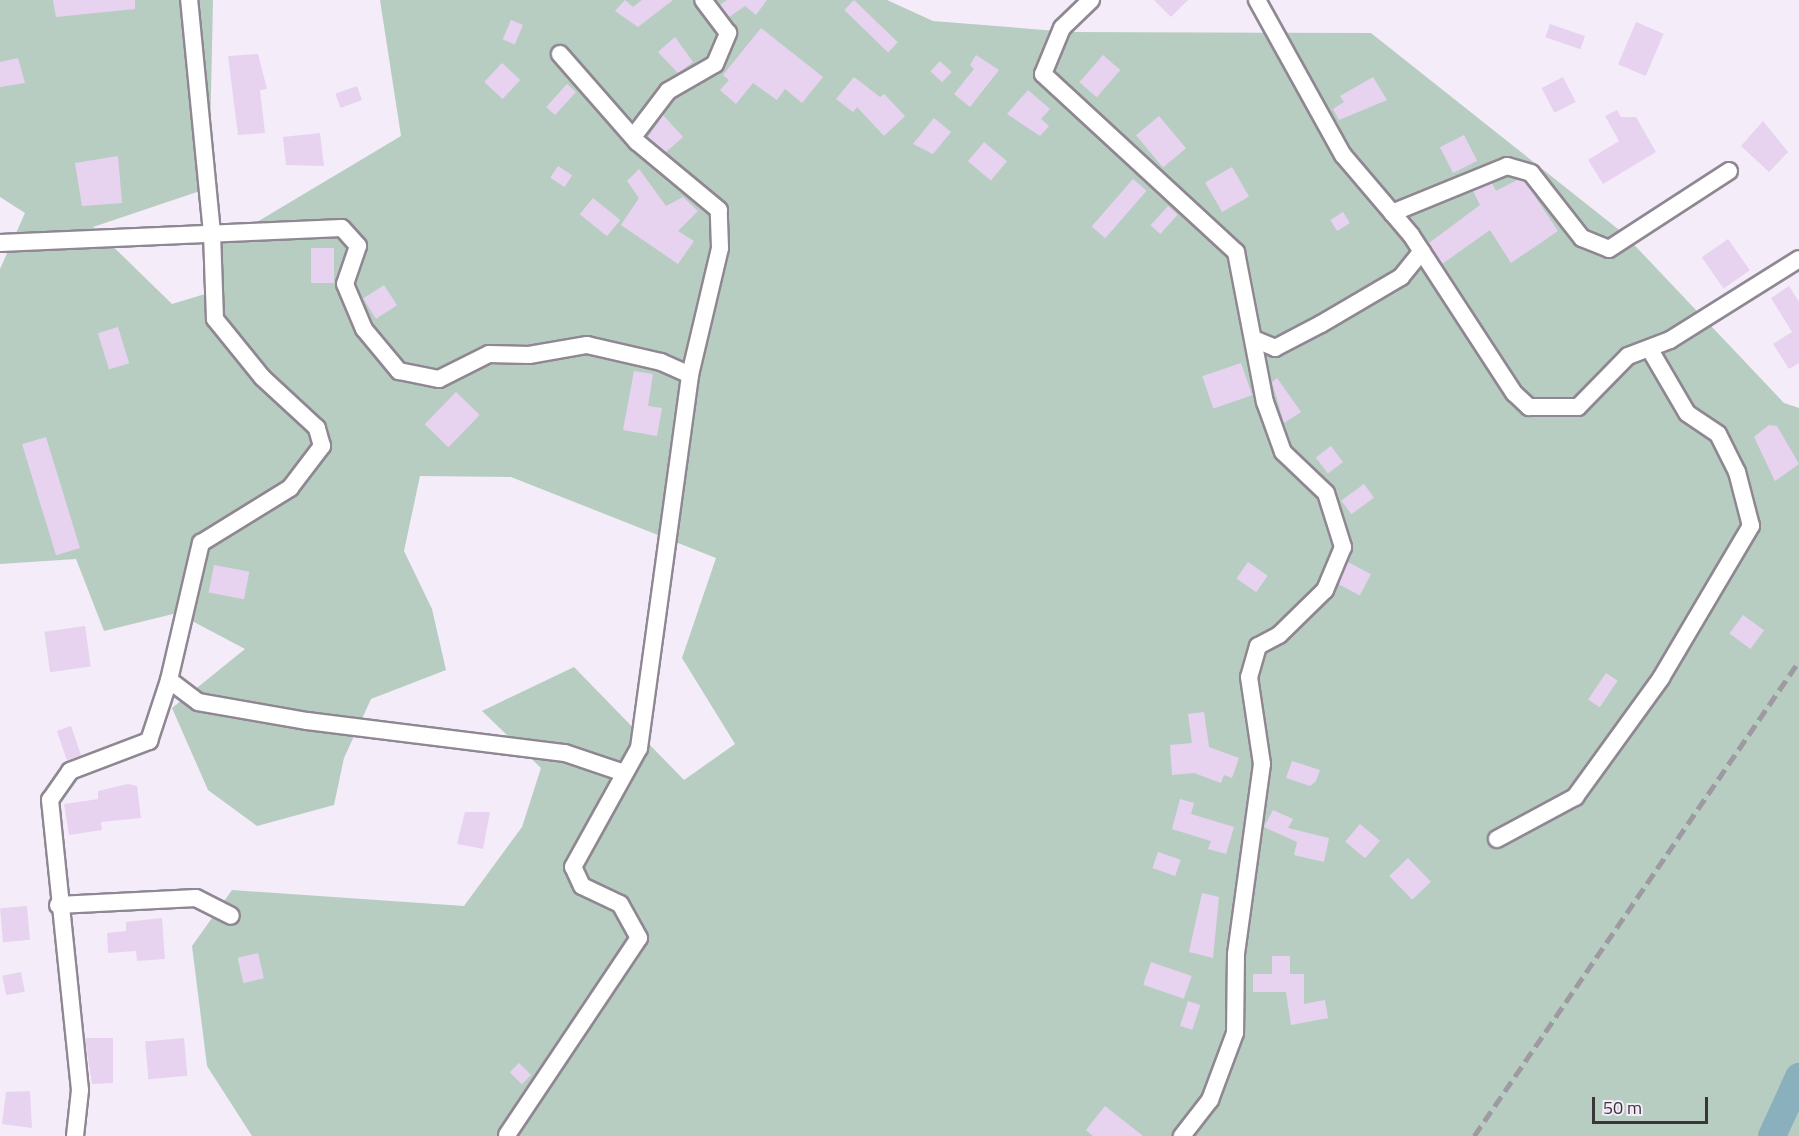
<!DOCTYPE html>
<style>
body{margin:0}
#map{position:relative;width:1799px;height:1136px;overflow:hidden;background:#f4ecf8;font-family:"Titillium Web",sans-serif}
div>[style]{position:absolute}
[style*='--x']{left:calc(var(--x)*1px);top:calc(var(--y)*1px);width:calc(var(--w)*1px);rotate:calc(var(--a)*1deg)}
.green>*{inset:0;background:#b8cdc2}
.river>*{height:28px;margin:-14px;padding:0 14px;transform-origin:14px;border-radius:14px;background:#8bb0bd}
.building>*{inset:0;background:#e7d3f0;transform-origin:0 0}
.roads{filter:drop-shadow(2px 0 #8f8792) drop-shadow(-2px 0 #8f8792) drop-shadow(0 2px #8f8792) drop-shadow(0 -2px #8f8792)}
.minor>*{height:16px;margin:-8px;padding:0 8px;transform-origin:8px;border-radius:8px;background:#fff}
.rail>*{height:4.5px;margin-top:-2.25px;transform-origin:0;background:repeating-linear-gradient(90deg,#9f99a2 0 12px,transparent 0 18px)}
span{translate:-50% -50%;white-space:nowrap;text-align:center;line-height:1.15;-webkit-text-stroke:5px #f4ecf8;paint-order:stroke}
.scale{position:absolute;left:1592px;top:1097px;width:116px;height:27px;box-sizing:border-box;border:3px solid #39353a;border-top:0;padding-left:8px;font-size:18px;line-height:21px;white-space:nowrap;color:#39353a;-webkit-text-stroke:4px #f4ecf8;paint-order:stroke}
</style>
<div id="map">
<div class="green">
<div style="clip-path:polygon(0 0,213px 0,209px 188px,93px 227px,172px 304px,215px 291px,222px 243px,401px 136px,380px 0,887px 0,933px 21px,1070px 32px,1371px 33px,1623px 233px,1784px 403px,1799px 408px,1799px 1136px,252px 1136px,207px 1066px,192px 946px,232px 890px,464px 906px,522px 827px,541px 768px,482px 711px,574px 667px,684px 780px,735px 744px,682px 658px,716px 558px,511px 477px,420px 476px,404px 551px,432px 609px,446px 670px,371px 699px,344px 758px,334px 805px,257px 826px,208px 790px,172px 708px,245px 649px,177px 613px,104px 631px,76px 559px,0 564px,0 269px,25px 213px,0 197px)"></div>
</div>
<div class="river">
<div style="--x:1772;--y:1136;--w:65;--a:-65.4"></div>
</div>
<div class="building">
<div style="clip-path:polygon(53px 0,135px 0,135px 9px,56px 17px)"></div>
<div style="clip-path:polygon(625px 0,633px 7px,642px 0,673px 0,638px 27px,615px 11px)"></div>
<div style="clip-path:polygon(727px 0,767px 0,756px 15px,745px 6px,729px 17px,720px 5px)"></div>
<div style="left:854px;top:0;width:61px;height:14px;rotate:44deg"></div>
<div style="clip-path:polygon(1154px 0,1188px 0,1171px 17px)"></div>
<div style="left:511px;top:20px;width:13px;height:21px;rotate:23deg"></div>
<div style="left:1636px;top:22px;width:30px;height:46px;rotate:23deg"></div>
<div style="left:1550px;top:24px;width:37px;height:14px;rotate:19deg"></div>
<div style="clip-path:polygon(761px 28px,823px 77px,802px 103px,785px 89px,777px 100px,753px 83px,736px 104px,720px 90px,729px 80px,723px 75px)"></div>
<div style="clip-path:polygon(675px 37px,693px 62px,678px 73px,658px 52px)"></div>
<div style="clip-path:polygon(258px 54px,267px 89px,260px 90px,265px 133px,238px 135px,228px 56px)"></div>
<div style="clip-path:polygon(976px 55px,999px 70px,970px 107px,954px 94px,974px 69px,970px 65px)"></div>
<div style="left:1103px;top:55px;width:23px;height:36px;rotate:41deg"></div>
<div style="clip-path:polygon(18px 58px,25px 83px,0 87px,0 62px)"></div>
<div style="left:940px;top:61px;width:16px;height:14px;rotate:43deg"></div>
<div style="left:502px;top:63px;width:25px;height:26px;rotate:43deg"></div>
<div style="clip-path:polygon(854px 77px,880px 97px,884px 94px,905px 116px,884px 136px,857px 107px,853px 112px,836px 99px)"></div>
<div style="clip-path:polygon(1373px 77px,1387px 100px,1339px 120px,1333px 109px,1344px 102px,1340px 96px)"></div>
<div style="left:1563px;top:77px;width:28px;height:24px;rotate:63deg"></div>
<div style="left:567px;top:84px;width:12px;height:31px;rotate:42deg"></div>
<div style="left:357px;top:86px;width:15px;height:23px;rotate:70deg"></div>
<div style="clip-path:polygon(1028px 90px,1050px 109px,1041px 119px,1049px 126px,1040px 136px,1007px 114px)"></div>
<div style="clip-path:polygon(1617px 110px,1621px 117px,1636px 117px,1656px 152px,1603px 184px,1588px 160px,1619px 141px,1605px 116px)"></div>
<div style="clip-path:polygon(663px 115px,683px 137px,666px 152px,648px 137px)"></div>
<div style="left:1159px;top:116px;width:42px;height:30px;rotate:50deg"></div>
<div style="clip-path:polygon(934px 118px,951px 132px,933px 154px,913px 144px)"></div>
<div style="clip-path:polygon(1763px 121px,1788px 152px,1769px 172px,1741px 146px)"></div>
<div style="clip-path:polygon(320px 133px,324px 166px,286px 165px,283px 137px)"></div>
<div style="left:1464px;top:135px;width:29px;height:27px;rotate:63deg"></div>
<div style="left:984px;top:142px;width:30px;height:25px;rotate:40deg"></div>
<div style="clip-path:polygon(118px 156px,122px 203px,82px 206px,75px 163px)"></div>
<div style="left:558px;top:166px;width:17px;height:14px;rotate:33deg"></div>
<div style="left:1232px;top:167px;width:34px;height:31px;rotate:60deg"></div>
<div style="clip-path:polygon(639px 169px,666px 206px,683px 197px,698px 211px,678px 231px,694px 241px,678px 264px,621px 225px,639px 198px,627px 181px)"></div>
<div style="left:1133px;top:179px;width:18px;height:63px;rotate:41deg"></div>
<div style="clip-path:polygon(1517px 180px,1525px 182px,1558px 231px,1511px 263px,1490px 230px,1442px 264px,1429px 243px,1480px 205px,1473px 191px,1492px 183px,1496px 191px)"></div>
<div style="left:593px;top:198px;width:35px;height:21px;rotate:39deg"></div>
<div style="left:1168px;top:206px;width:13px;height:26px;rotate:42deg"></div>
<div style="left:1343px;top:212px;width:13px;height:15px;rotate:58deg"></div>
<div style="left:1728px;top:239px;width:38px;height:32px;rotate:55deg"></div>
<div style="left:311px;top:248px;width:23px;height:35px"></div>
<div style="left:384px;top:285px;width:24px;height:25px;rotate:57deg"></div>
<div style="clip-path:polygon(1789px 286px,1799px 302px,1799px 363px,1789px 369px,1773px 344px,1792px 332px,1771px 298px)"></div>
<div style="left:118px;top:327px;width:38px;height:21px;rotate:73deg"></div>
<div style="left:1241px;top:363px;width:34px;height:41px;rotate:71deg"></div>
<div style="clip-path:polygon(634px 371px,653px 374px,648px 406px,662px 408px,657px 436px,623px 430px)"></div>
<div style="clip-path:polygon(1277px 378px,1301px 412px,1284px 423px,1272px 382px)"></div>
<div style="left:456px;top:392px;width:33px;height:45px;rotate:44deg"></div>
<div style="clip-path:polygon(1769px 425px,1777px 426px,1799px 464px,1775px 481px,1754px 437px)"></div>
<div style="left:46px;top:437px;width:116px;height:25px;rotate:73deg"></div>
<div style="left:1331px;top:446px;width:20px;height:19px;rotate:53deg"></div>
<div style="left:1364px;top:484px;width:17px;height:28px;rotate:54deg"></div>
<div style="left:1248px;top:562px;width:24px;height:20px;rotate:35deg"></div>
<div style="left:1348px;top:562px;width:26px;height:24px;rotate:28deg"></div>
<div style="left:214px;top:565px;width:36px;height:28px;rotate:11deg"></div>
<div style="left:1743px;top:615px;width:26px;height:23px;rotate:36deg"></div>
<div style="left:85px;top:626px;width:41px;height:41px;rotate:82deg"></div>
<div style="left:1606px;top:673px;width:14px;height:32px;rotate:34deg"></div>
<div style="clip-path:polygon(1204px 712px,1209px 747px,1239px 758px,1232px 778px,1224px 775px,1221px 783px,1194px 773px,1172px 775px,1170px 745px,1192px 743px,1188px 714px)"></div>
<div style="left:71px;top:726px;width:31px;height:15px;rotate:71deg"></div>
<div style="clip-path:polygon(1292px 761px,1320px 770px,1316px 781px,1310px 786px,1286px 778px)"></div>
<div style="clip-path:polygon(128px 784px,137px 786px,141px 818px,101px 822px,102px 830px,69px 835px,64px 804px,98px 799px,98px 791px)"></div>
<div style="clip-path:polygon(1180px 799px,1194px 803px,1191px 814px,1234px 827px,1226px 854px,1208px 849px,1211px 841px,1172px 829px)"></div>
<div style="clip-path:polygon(1273px 810px,1293px 819px,1288px 828px,1329px 838px,1324px 862px,1294px 855px,1297px 842px,1264px 827px)"></div>
<div style="clip-path:polygon(465px 812px,490px 812px,483px 849px,457px 844px)"></div>
<div style="left:1360px;top:824px;width:26px;height:23px;rotate:40deg"></div>
<div style="left:1158px;top:852px;width:24px;height:17px;rotate:19deg"></div>
<div style="left:1408px;top:858px;width:33px;height:26px;rotate:46deg"></div>
<div style="clip-path:polygon(1202px 893px,1219px 897px,1213px 958px,1189px 952px)"></div>
<div style="left:27px;top:906px;width:34px;height:27px;rotate:85deg"></div>
<div style="clip-path:polygon(162px 918px,165px 959px,137px 961px,136px 951px,108px 953px,107px 933px,126px 931px,126px 922px)"></div>
<div style="left:258px;top:953px;width:26px;height:21px;rotate:77deg"></div>
<div style="clip-path:polygon(1272px 956px,1290px 956px,1290px 974px,1304px 974px,1304px 1004px,1325px 1000px,1328px 1018px,1291px 1025px,1286px 992px,1253px 992px,1253px 974px,1272px 974px)"></div>
<div style="left:1151px;top:962px;width:43px;height:24px;rotate:19deg"></div>
<div style="left:21px;top:972px;width:20px;height:19px;rotate:79deg"></div>
<div style="left:1188px;top:1001px;width:13px;height:26px;rotate:18deg"></div>
<div style="clip-path:polygon(85px 1038px,113px 1038px,113px 1083px,92px 1084px)"></div>
<div style="left:184px;top:1038px;width:38px;height:39px;rotate:85deg"></div>
<div style="left:519px;top:1063px;width:17px;height:13px;rotate:45deg"></div>
<div style="clip-path:polygon(30px 1091px,32px 1128px,2px 1124px,6px 1092px)"></div>
<div style="clip-path:polygon(1105px 1106px,1143px 1136px,1093px 1136px,1086px 1130px)"></div>
</div>
<div class="roads">
<div class="minor">
<div style="--x:1091;--y:0;--w:40;--a:136"></div>
<div style="--x:1062;--y:28;--w:50;--a:112.4"></div>
<div style="--x:1043;--y:74;--w:263;--a:42.7"></div>
<div style="--x:1236;--y:252;--w:153;--a:79.1"></div>
<div style="--x:1265;--y:402;--w:53;--a:70.2"></div>
<div style="--x:1283;--y:452;--w:59;--a:43.6"></div>
<div style="--x:1326;--y:493;--w:57;--a:72.5"></div>
<div style="--x:1343;--y:547;--w:47;--a:112.7"></div>
<div style="--x:1325;--y:590;--w:64;--a:135.6"></div>
<div style="--x:1279;--y:635;--w:24;--a:152"></div>
<div style="--x:1258;--y:646;--w:32;--a:106"></div>
<div style="--x:1249;--y:677;--w:88;--a:81.5"></div>
<div style="--x:1262;--y:764;--w:192;--a:97.8"></div>
<div style="--x:1236;--y:954;--w:79;--a:90.7"></div>
<div style="--x:1235;--y:1033;--w:72;--a:110.5"></div>
<div style="--x:1210;--y:1100;--w:46;--a:127.9"></div>
<div style="--x:1257;--y:0;--w:177;--a:61"></div>
<div style="--x:1343;--y:155;--w:105;--a:49.6"></div>
<div style="--x:1411;--y:235;--w:189;--a:56.9"></div>
<div style="--x:1514;--y:393;--w:21;--a:43"></div>
<div style="--x:1529;--y:407;--w:49;--a:0"></div>
<div style="--x:1578;--y:407;--w:71;--a:-45.6"></div>
<div style="--x:1628;--y:356;--w:45;--a:-20.9"></div>
<div style="--x:1670;--y:340;--w:152;--a:-32.1"></div>
<div style="--x:633;--y:137;--w:58;--a:-52.7"></div>
<div style="--x:668;--y:91;--w:54;--a:-29.9"></div>
<div style="--x:715;--y:64;--w:34;--a:-67"></div>
<div style="--x:728;--y:33;--w:41;--a:-127.1"></div>
<div style="--x:1392;--y:213;--w:124;--a:-22.2"></div>
<div style="--x:1507;--y:166;--w:25;--a:16"></div>
<div style="--x:1531;--y:173;--w:83;--a:51.9"></div>
<div style="--x:1582;--y:238;--w:29;--a:22"></div>
<div style="--x:1609;--y:249;--w:143;--a:-33"></div>
<div style="--x:0;--y:243;--w:342;--a:-2.5"></div>
<div style="--x:342;--y:228;--w:24;--a:48"></div>
<div style="--x:358;--y:246;--w:40;--a:108.9"></div>
<div style="--x:345;--y:284;--w:49;--a:67.1"></div>
<div style="--x:364;--y:329;--w:55;--a:50.2"></div>
<div style="--x:399;--y:371;--w:41;--a:11.3"></div>
<div style="--x:439;--y:379;--w:56;--a:-26.6"></div>
<div style="--x:489;--y:354;--w:40;--a:1.4"></div>
<div style="--x:529;--y:355;--w:59;--a:-9.8"></div>
<div style="--x:587;--y:345;--w:76;--a:12.9"></div>
<div style="--x:661;--y:362;--w:32;--a:24"></div>
<div style="--x:1254;--y:339;--w:23;--a:23"></div>
<div style="--x:1275;--y:348;--w:52;--a:-27.6"></div>
<div style="--x:1321;--y:324;--w:93;--a:-30.4"></div>
<div style="--x:1401;--y:277;--w:33;--a:-51"></div>
<div style="--x:169;--y:680;--w:36;--a:37"></div>
<div style="--x:198;--y:702;--w:111;--a:9.9"></div>
<div style="--x:307;--y:721;--w:260;--a:7.1"></div>
<div style="--x:565;--y:753;--w:62;--a:18.7"></div>
<div style="--x:1497;--y:839;--w:89;--a:-28.3"></div>
<div style="--x:1575;--y:797;--w:147;--a:-54.1"></div>
<div style="--x:1661;--y:678;--w:177;--a:-59.4"></div>
<div style="--x:1751;--y:526;--w:56;--a:-104.5"></div>
<div style="--x:1737;--y:472;--w:42;--a:-116.6"></div>
<div style="--x:1718;--y:434;--w:37;--a:-146"></div>
<div style="--x:1687;--y:413;--w:75;--a:-120.3"></div>
<div style="--x:58;--y:905;--w:138;--a:-2.9"></div>
<div style="--x:196;--y:898;--w:39;--a:27"></div>
<div style="--x:507;--y:1135;--w:237;--a:-56.2"></div>
<div style="--x:639;--y:938;--w:39;--a:-119"></div>
<div style="--x:620;--y:904;--w:42;--a:-154.7"></div>
<div style="--x:582;--y:886;--w:21;--a:-115"></div>
<div style="--x:573;--y:867;--w:136;--a:-61"></div>
<div style="--x:639;--y:748;--w:376;--a:-82.2"></div>
<div style="--x:690;--y:375;--w:130;--a:-76.7"></div>
<div style="--x:720;--y:248;--w:38;--a:-92"></div>
<div style="--x:719;--y:210;--w:107;--a:-140.3"></div>
<div style="--x:637;--y:142;--w:117;--a:-131.2"></div>
<div style="--x:75;--y:1136;--w:46;--a:-83.8"></div>
<div style="--x:80;--y:1090;--w:292;--a:-95.9"></div>
<div style="--x:50;--y:800;--w:35;--a:-55"></div>
<div style="--x:70;--y:771;--w:85;--a:-20.8"></div>
<div style="--x:149;--y:741;--w:64;--a:-71.8"></div>
<div style="--x:169;--y:680;--w:141;--a:-76.9"></div>
<div style="--x:201;--y:543;--w:105;--a:-31.7"></div>
<div style="--x:290;--y:488;--w:53;--a:-52.7"></div>
<div style="--x:322;--y:446;--w:19;--a:-106"></div>
<div style="--x:317;--y:428;--w:75;--a:-137.2"></div>
<div style="--x:262;--y:377;--w:75;--a:-129"></div>
<div style="--x:215;--y:319;--w:86;--a:-92"></div>
<div style="--x:212;--y:233;--w:234;--a:-95.6"></div>
</div>
</div>
<div class="rail">
<div style="--x:1474;--y:1136;--w:576;--a:-55.62"></div>
</div>
<div class="scale">50 m</div>
</div>
